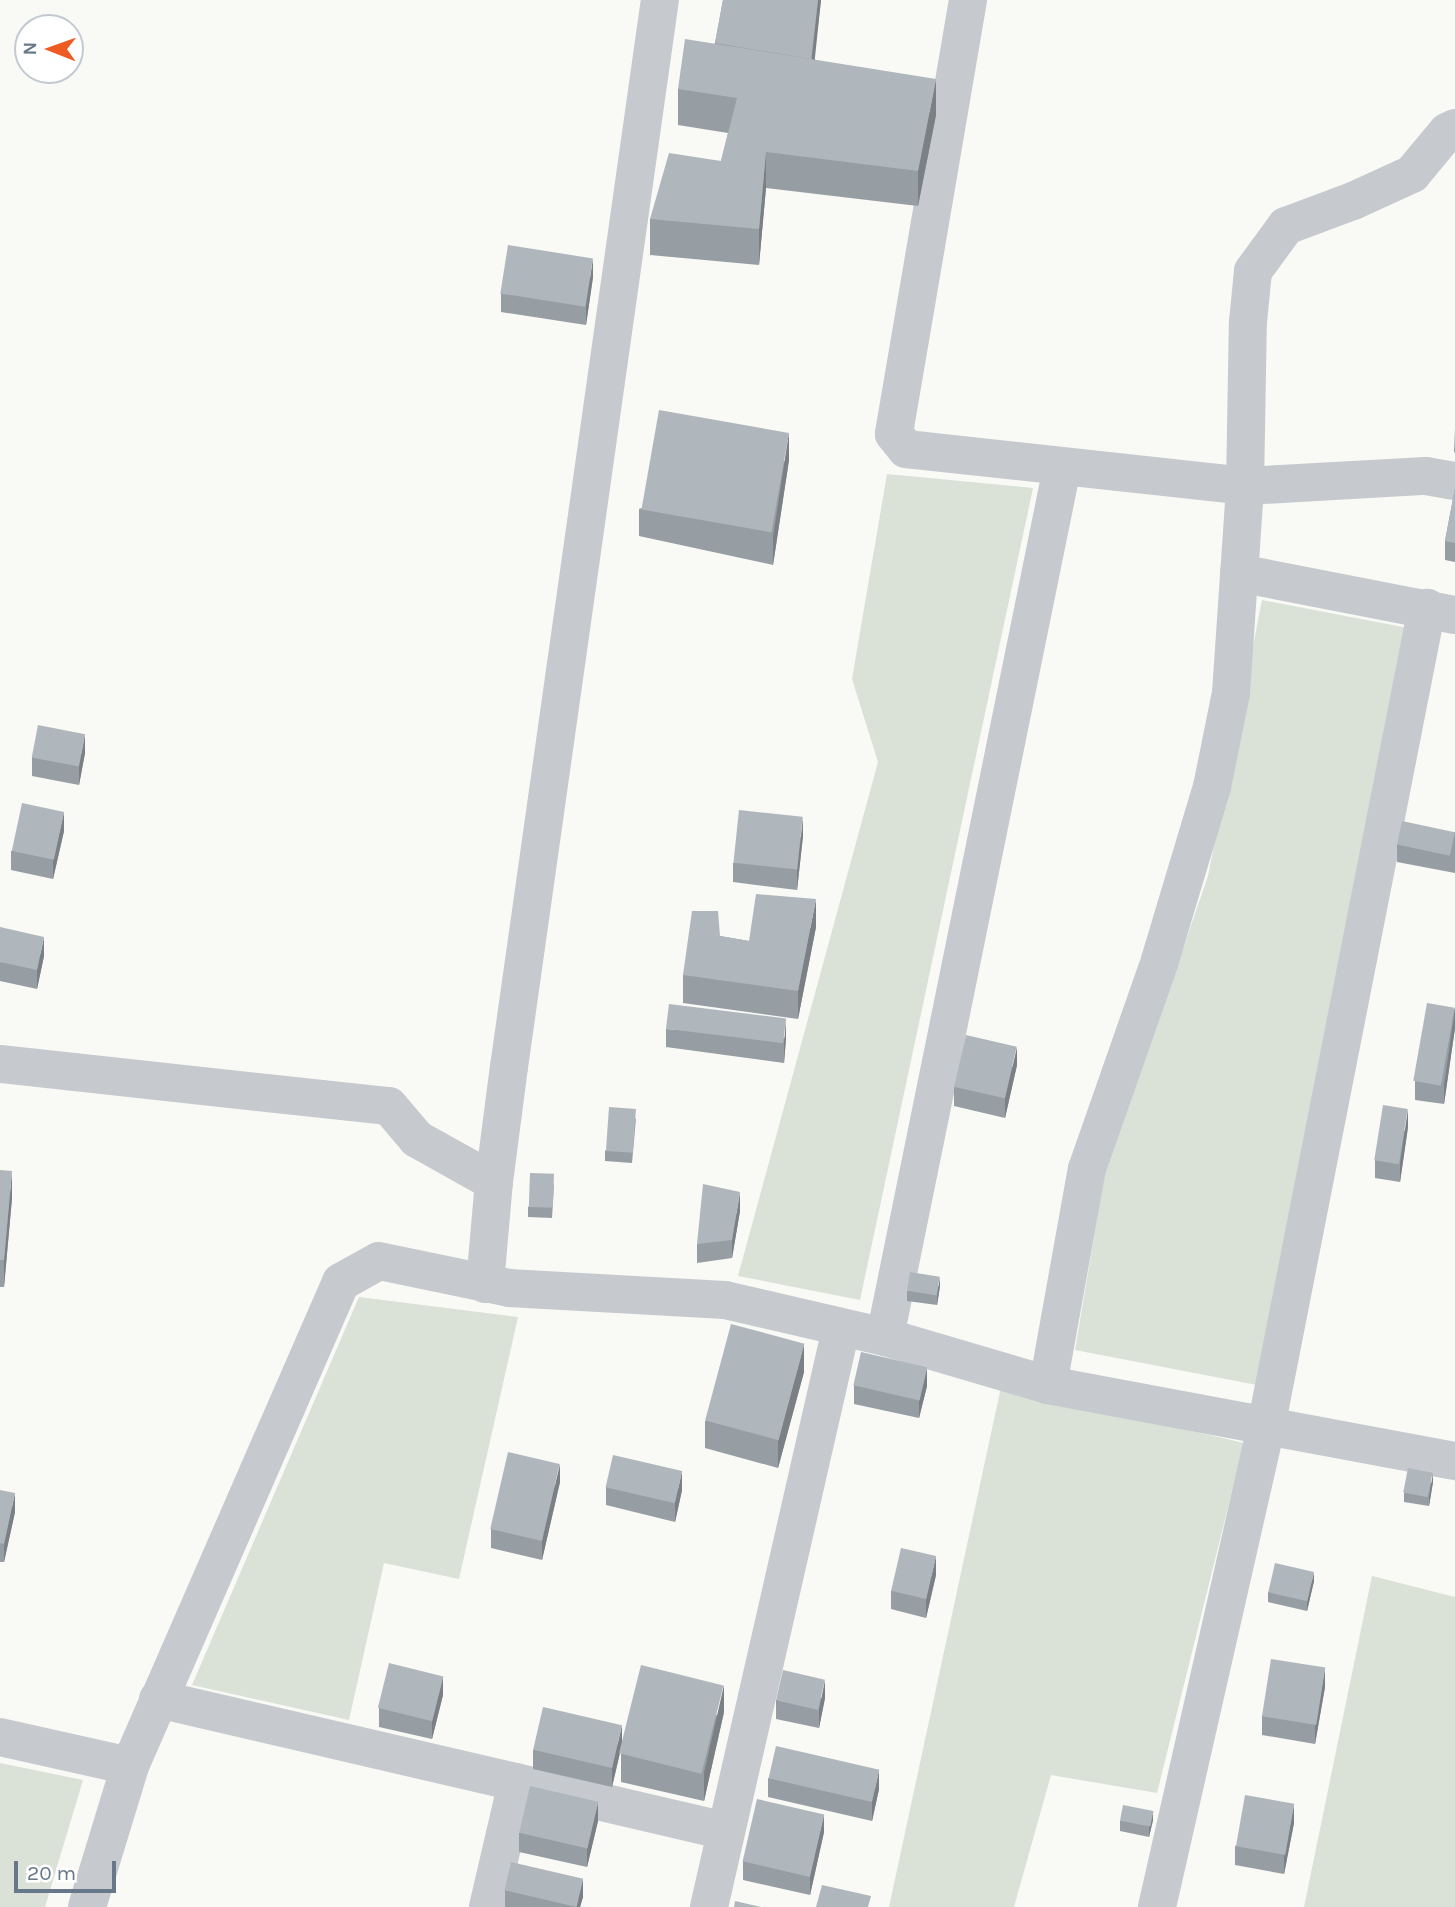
<!DOCTYPE html>
<style>
body{margin:0}
#map{position:relative;width:1455px;height:1907px;overflow:hidden;background:#f9f9f6;font-family:Karla,sans-serif}
div>[style]{position:absolute}
[style*='--x']{left:calc(var(--x)*1px);top:calc(var(--y)*1px);width:calc(var(--w)*1px);rotate:calc(var(--a)*1deg)}
.green>*{inset:0;background:#dae1d7}
.minor>*{height:38px;margin:-19px;padding:0 19px;transform-origin:19px;border-radius:19px;background:#c6cace}
.wall>*{inset:0;background:#969da3}
.shaded-wall>*{inset:0;background:#7a8084}
.building>*{inset:0;background:#afb7bd;transform-origin:0 0}
span{translate:-50% -50%;white-space:nowrap;text-align:center;line-height:1.15;-webkit-text-stroke:7px #fff;paint-order:stroke}
.north{position:absolute;left:14px;top:14px;width:70px;height:70px;box-sizing:border-box;background:#fff;border:2px solid #c2c9d0;border-radius:50%;rotate:271deg;font-size:19px;font-weight:700;line-height:28px;text-align:center;color:#667889}
.north::after{content:'';display:block;margin:auto;width:24px;height:32px;background:#ed5a22;clip-path:polygon(50% 0,100% 100%,50% 72%,0 100%)}
.scale{position:absolute;left:14px;top:1861px;width:102px;height:32px;box-sizing:border-box;border:4px solid #667889;border-top:0;padding-left:9px;font-size:21px;line-height:24px;white-space:nowrap;color:#667889;-webkit-text-stroke:5px #fff;paint-order:stroke}
</style>
<div id="map">
<div class="green">
<div style="clip-path:polygon(887px 474px,1033px 488px,860px 1300px,738px 1276px,878px 762px,852px 679px)"></div>
<div style="clip-path:polygon(1262px 600px,1408px 628px,1262px 1386px,1075px 1350px,1104px 1178px,1208px 876px)"></div>
<div style="clip-path:polygon(359px 1297px,518px 1317px,459px 1579px,384px 1563px,349px 1720px,192px 1685px)"></div>
<div style="clip-path:polygon(1001px 1387px,1244px 1443px,1157px 1793px,1051px 1775px,1014px 1907px,889px 1907px)"></div>
<div style="clip-path:polygon(1372px 1576px,1455px 1597px,1455px 1907px,1304px 1907px)"></div>
<div style="clip-path:polygon(0 1763px,83px 1780px,45px 1907px,0 1907px)"></div>
</div>
<div class="minor">
<div style="--x:968;--y:0;--w:440;--a:99.7"></div>
<div style="--x:894;--y:434;--w:19;--a:51"></div>
<div style="--x:906;--y:449;--w:341;--a:6.2"></div>
<div style="--x:1245;--y:486;--w:181;--a:-3.2"></div>
<div style="--x:1426;--y:476;--w:29;--a:10"></div>
<div style="--x:1239;--y:573;--w:220;--a:11"></div>
<div style="--x:0;--y:1064;--w:391;--a:6.2"></div>
<div style="--x:389;--y:1106;--w:43;--a:49.7"></div>
<div style="--x:417;--y:1139;--w:88;--a:29.2"></div>
<div style="--x:485;--y:1284;--w:102;--a:-85"></div>
<div style="--x:494;--y:1182;--w:116;--a:-82.6"></div>
<div style="--x:509;--y:1067;--w:1078;--a:-81.95"></div>
<div style="--x:885;--y:1337;--w:887;--a:-78.49"></div>
<div style="--x:1048;--y:1385;--w:219;--a:-79.8"></div>
<div style="--x:1087;--y:1169;--w:221;--a:-70.7"></div>
<div style="--x:1160;--y:960;--w:181;--a:-73.3"></div>
<div style="--x:1212;--y:787;--w:96;--a:-78.6"></div>
<div style="--x:1231;--y:693;--w:207;--a:-86.1"></div>
<div style="--x:1245;--y:486;--w:164;--a:-89"></div>
<div style="--x:1248;--y:322;--w:51;--a:-84.4"></div>
<div style="--x:1253;--y:271;--w:56;--a:-53.7"></div>
<div style="--x:1286;--y:226;--w:72;--a:-20.5"></div>
<div style="--x:1353;--y:201;--w:65;--a:-24.6"></div>
<div style="--x:1412;--y:174;--w:55;--a:-50.2"></div>
<div style="--x:1447;--y:132;--w:9;--a:-27"></div>
<div style="--x:158;--y:1699;--w:583;--a:13.08"></div>
<div style="--x:0;--y:1737;--w:133;--a:12.6"></div>
<div style="--x:87;--y:1907;--w:147;--a:-73"></div>
<div style="--x:130;--y:1766;--w:528;--a:-66.45"></div>
<div style="--x:341;--y:1282;--w:43;--a:-28.9"></div>
<div style="--x:379;--y:1261;--w:133;--a:11.7"></div>
<div style="--x:509;--y:1288;--w:216;--a:3.2"></div>
<div style="--x:725;--y:1300;--w:164;--a:13"></div>
<div style="--x:885;--y:1337;--w:170;--a:16.4"></div>
<div style="--x:1048;--y:1385;--w:414;--a:10.6"></div>
<div style="--x:488;--y:1907;--w:128;--a:-76.9"></div>
<div style="--x:709;--y:1907;--w:593;--a:-77.14"></div>
<div style="--x:1157;--y:1907;--w:492;--a:-77.2"></div>
<div style="--x:1266;--y:1427;--w:835;--a:-78.88"></div>
</div>
<div class="wall">
<div style="clip-path:polygon(723px 0,821px 0,814px 59px,936px 115px,918px 206px,766px 188px,759px 265px,650px 255px,650px 219px,721px 161px,728px 133px,678px 125px,678px 89px,715px 43px)"></div>
<div style="clip-path:polygon(593px 277px,586px 325px,501px 312px,501px 293px)"></div>
<div style="clip-path:polygon(1455px 429px,1455px 453px,1454px 452px)"></div>
<div style="clip-path:polygon(789px 460px,773px 565px,639px 536px,639px 509px)"></div>
<div style="clip-path:polygon(1455px 488px,1455px 562px,1445px 560px,1445px 541px)"></div>
<div style="clip-path:polygon(85px 753px,79px 785px,32px 776px,32px 757px)"></div>
<div style="clip-path:polygon(64px 831px,53px 879px,11px 870px,11px 851px)"></div>
<div style="clip-path:polygon(1455px 832px,1455px 873px,1397px 862px,1397px 844px)"></div>
<div style="clip-path:polygon(803px 836px,797px 890px,733px 882px,733px 863px)"></div>
<div style="clip-path:polygon(0 927px,44px 956px,37px 989px,0 981px)"></div>
<div style="clip-path:polygon(816px 927px,798px 1019px,683px 1003px,683px 975px,720px 936px,749px 941px)"></div>
<div style="clip-path:polygon(1455px 1008px,1455px 1028px,1444px 1104px,1415px 1100px,1415px 1081px)"></div>
<div style="clip-path:polygon(666px 1029px,786px 1038px,784px 1063px,666px 1047px)"></div>
<div style="clip-path:polygon(1017px 1065px,1005px 1118px,954px 1106px,954px 1087px)"></div>
<div style="clip-path:polygon(636px 1118px,632px 1163px,605px 1161px,605px 1151px)"></div>
<div style="clip-path:polygon(1408px 1127px,1400px 1182px,1375px 1178px,1375px 1160px)"></div>
<div style="clip-path:polygon(0 1170px,12px 1198px,4px 1287px,0 1287px)"></div>
<div style="clip-path:polygon(554px 1184px,552px 1218px,528px 1217px,528px 1207px)"></div>
<div style="clip-path:polygon(740px 1211px,732px 1258px,697px 1263px,697px 1244px)"></div>
<div style="clip-path:polygon(940px 1286px,937px 1305px,907px 1301px,907px 1291px)"></div>
<div style="clip-path:polygon(804px 1372px,778px 1468px,705px 1448px,705px 1421px)"></div>
<div style="clip-path:polygon(854px 1385px,927px 1386px,919px 1418px,854px 1404px)"></div>
<div style="clip-path:polygon(560px 1482px,542px 1560px,491px 1548px,491px 1529px)"></div>
<div style="clip-path:polygon(1433px 1482px,1429px 1506px,1404px 1502px,1404px 1493px)"></div>
<div style="clip-path:polygon(606px 1487px,682px 1490px,675px 1522px,606px 1505px)"></div>
<div style="clip-path:polygon(0 1490px,15px 1512px,4px 1562px,0 1562px)"></div>
<div style="clip-path:polygon(936px 1575px,926px 1618px,891px 1609px,891px 1591px)"></div>
<div style="clip-path:polygon(1314px 1581px,1307px 1611px,1268px 1602px,1268px 1592px)"></div>
<div style="clip-path:polygon(1325px 1687px,1315px 1744px,1262px 1735px,1262px 1716px)"></div>
<div style="clip-path:polygon(443px 1695px,432px 1739px,379px 1727px,379px 1708px)"></div>
<div style="clip-path:polygon(825px 1698px,819px 1728px,776px 1719px,776px 1700px)"></div>
<div style="clip-path:polygon(724px 1712px,704px 1801px,621px 1782px,621px 1754px)"></div>
<div style="clip-path:polygon(622px 1744px,612px 1787px,533px 1769px,533px 1750px)"></div>
<div style="clip-path:polygon(768px 1778px,879px 1789px,872px 1821px,768px 1797px)"></div>
<div style="clip-path:polygon(1153px 1820px,1149px 1837px,1120px 1831px,1120px 1821px)"></div>
<div style="clip-path:polygon(598px 1821px,587px 1867px,519px 1852px,519px 1833px)"></div>
<div style="clip-path:polygon(1294px 1823px,1284px 1874px,1235px 1865px,1235px 1846px)"></div>
<div style="clip-path:polygon(824px 1832px,810px 1895px,743px 1880px,743px 1861px)"></div>
<div style="clip-path:polygon(505px 1890px,583px 1897px,580px 1907px,505px 1907px)"></div>
</div>
<div class="shaded-wall">
<div style="clip-path:polygon(818px 0,821px 0,811px 95px,811px 67px)"></div>
<div style="clip-path:polygon(936px 79px,936px 115px,918px 206px,918px 171px)"></div>
<div style="clip-path:polygon(766px 152px,766px 188px,759px 265px,759px 229px)"></div>
<div style="clip-path:polygon(593px 258px,593px 277px,586px 325px,586px 306px)"></div>
<div style="clip-path:polygon(789px 432px,789px 460px,773px 565px,773px 537px)"></div>
<div style="clip-path:polygon(85px 734px,85px 753px,79px 785px,79px 766px)"></div>
<div style="clip-path:polygon(64px 812px,64px 831px,53px 879px,53px 860px)"></div>
<div style="clip-path:polygon(803px 817px,803px 836px,797px 890px,797px 871px)"></div>
<div style="clip-path:polygon(816px 899px,816px 927px,798px 1019px,798px 991px)"></div>
<div style="clip-path:polygon(44px 937px,44px 956px,37px 989px,37px 970px)"></div>
<div style="clip-path:polygon(1455px 1009px,1455px 1028px,1444px 1104px,1444px 1085px)"></div>
<div style="clip-path:polygon(786px 1019px,786px 1038px,784px 1063px,784px 1044px)"></div>
<div style="clip-path:polygon(1017px 1047px,1017px 1065px,1005px 1118px,1005px 1099px)"></div>
<div style="clip-path:polygon(1408px 1109px,1408px 1127px,1400px 1182px,1400px 1163px)"></div>
<div style="clip-path:polygon(12px 1171px,12px 1198px,4px 1287px,4px 1260px)"></div>
<div style="clip-path:polygon(740px 1192px,740px 1211px,732px 1258px,732px 1240px)"></div>
<div style="clip-path:polygon(940px 1277px,940px 1286px,937px 1305px,937px 1296px)"></div>
<div style="clip-path:polygon(804px 1344px,804px 1372px,778px 1468px,778px 1441px)"></div>
<div style="clip-path:polygon(927px 1367px,927px 1386px,919px 1418px,919px 1400px)"></div>
<div style="clip-path:polygon(560px 1464px,560px 1482px,542px 1560px,542px 1541px)"></div>
<div style="clip-path:polygon(682px 1471px,682px 1490px,675px 1522px,675px 1503px)"></div>
<div style="clip-path:polygon(1433px 1473px,1433px 1482px,1429px 1506px,1429px 1497px)"></div>
<div style="clip-path:polygon(15px 1493px,15px 1512px,4px 1562px,4px 1544px)"></div>
<div style="clip-path:polygon(936px 1556px,936px 1575px,926px 1618px,926px 1599px)"></div>
<div style="clip-path:polygon(1314px 1572px,1314px 1581px,1307px 1611px,1307px 1601px)"></div>
<div style="clip-path:polygon(1325px 1668px,1325px 1687px,1315px 1744px,1315px 1726px)"></div>
<div style="clip-path:polygon(443px 1676px,443px 1695px,432px 1739px,432px 1720px)"></div>
<div style="clip-path:polygon(825px 1680px,825px 1698px,819px 1728px,819px 1710px)"></div>
<div style="clip-path:polygon(724px 1685px,724px 1712px,704px 1801px,704px 1773px)"></div>
<div style="clip-path:polygon(622px 1725px,622px 1744px,612px 1787px,612px 1769px)"></div>
<div style="clip-path:polygon(879px 1770px,879px 1789px,872px 1821px,872px 1802px)"></div>
<div style="clip-path:polygon(598px 1802px,598px 1821px,587px 1867px,587px 1848px)"></div>
<div style="clip-path:polygon(1294px 1804px,1294px 1823px,1284px 1874px,1284px 1856px)"></div>
<div style="clip-path:polygon(1153px 1811px,1153px 1820px,1149px 1837px,1149px 1828px)"></div>
<div style="clip-path:polygon(824px 1814px,824px 1832px,810px 1895px,810px 1876px)"></div>
<div style="clip-path:polygon(583px 1878px,583px 1897px,580px 1907px,576px 1907px)"></div>
</div>
<div class="building">
<div style="clip-path:polygon(723px 0,818px 0,811px 59px,715px 43px)"></div>
<div style="clip-path:polygon(685px 39px,936px 79px,918px 171px,766px 152px,759px 229px,650px 219px,669px 153px,721px 161px,737px 98px,678px 89px)"></div>
<div style="left:508px;top:245px;width:86px;height:49px;rotate:9deg"></div>
<div style="left:659px;top:410px;width:132px;height:101px;rotate:10deg"></div>
<div style="clip-path:polygon(1455px 488px,1455px 543px,1445px 541px)"></div>
<div style="left:38px;top:725px;width:48px;height:33px;rotate:11deg"></div>
<div style="left:22px;top:803px;width:43px;height:49px;rotate:12deg"></div>
<div style="left:739px;top:810px;width:64px;height:53px;rotate:6deg"></div>
<div style="left:1402px;top:821px;width:54px;height:24px;rotate:12deg"></div>
<div style="clip-path:polygon(756px 894px,816px 899px,798px 991px,683px 975px,692px 911px,718px 911px,720px 936px,749px 941px)"></div>
<div style="clip-path:polygon(0 927px,44px 937px,37px 970px,0 962px)"></div>
<div style="left:1427px;top:1003px;width:28px;height:79px;rotate:10deg"></div>
<div style="left:669px;top:1004px;width:118px;height:25px;rotate:7deg"></div>
<div style="left:966px;top:1035px;width:52px;height:53px;rotate:13deg"></div>
<div style="left:1383px;top:1105px;width:25px;height:56px;rotate:9deg"></div>
<div style="left:609px;top:1107px;width:27px;height:44px;rotate:4deg"></div>
<div style="clip-path:polygon(0 1170px,12px 1171px,4px 1260px,0 1260px)"></div>
<div style="left:530px;top:1173px;width:24px;height:34px;rotate:2deg"></div>
<div style="clip-path:polygon(703px 1184px,740px 1192px,732px 1240px,697px 1244px)"></div>
<div style="left:910px;top:1272px;width:30px;height:19px;rotate:9deg"></div>
<div style="left:731px;top:1324px;width:76px;height:100px;rotate:15deg"></div>
<div style="left:861px;top:1352px;width:68px;height:34px;rotate:13deg"></div>
<div style="left:508px;top:1452px;width:53px;height:79px;rotate:13deg"></div>
<div style="left:613px;top:1455px;width:71px;height:33px;rotate:13deg"></div>
<div style="left:1408px;top:1468px;width:25px;height:25px;rotate:11deg"></div>
<div style="clip-path:polygon(0 1490px,15px 1493px,4px 1544px,0 1543px)"></div>
<div style="left:901px;top:1548px;width:36px;height:44px;rotate:13deg"></div>
<div style="left:1275px;top:1563px;width:40px;height:30px;rotate:13deg"></div>
<div style="left:1271px;top:1659px;width:55px;height:58px;rotate:9deg"></div>
<div style="left:389px;top:1663px;width:56px;height:46px;rotate:14deg"></div>
<div style="left:641px;top:1665px;width:85px;height:91px;rotate:14deg"></div>
<div style="left:783px;top:1670px;width:43px;height:31px;rotate:13deg"></div>
<div style="left:543px;top:1707px;width:81px;height:44px;rotate:13deg"></div>
<div style="left:776px;top:1746px;width:106px;height:33px;rotate:13deg"></div>
<div style="left:530px;top:1786px;width:70px;height:48px;rotate:13deg"></div>
<div style="left:1245px;top:1795px;width:50px;height:52px;rotate:10deg"></div>
<div style="left:757px;top:1799px;width:69px;height:64px;rotate:13deg"></div>
<div style="left:1123px;top:1805px;width:31px;height:16px;rotate:11deg"></div>
<div style="left:511px;top:1862px;width:74px;height:29px;rotate:13deg"></div>
<div style="clip-path:polygon(822px 1885px,871px 1896px,868px 1907px,816px 1907px)"></div>
<div style="clip-path:polygon(735px 1901px,761px 1907px,734px 1907px)"></div>
</div>
<div class="north">N</div>
<div class="scale">20 m</div>
</div>
